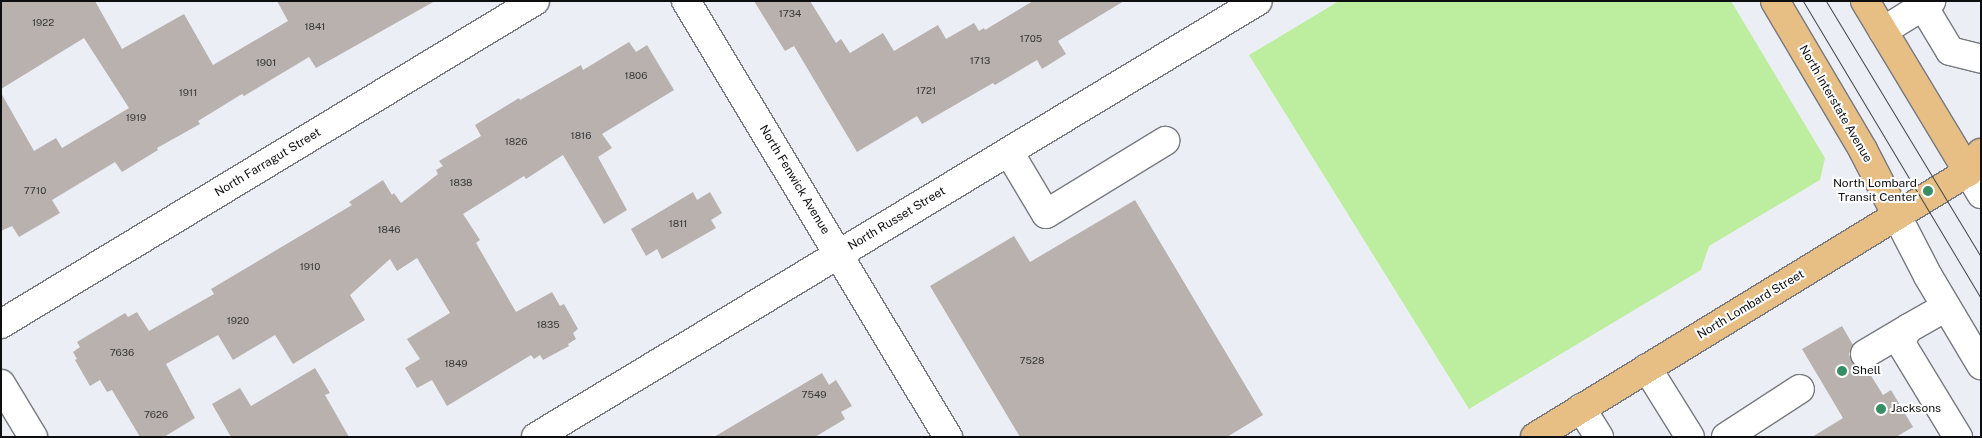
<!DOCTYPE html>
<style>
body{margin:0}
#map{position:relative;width:1982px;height:438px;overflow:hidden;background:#eceef5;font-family:"Public Sans",sans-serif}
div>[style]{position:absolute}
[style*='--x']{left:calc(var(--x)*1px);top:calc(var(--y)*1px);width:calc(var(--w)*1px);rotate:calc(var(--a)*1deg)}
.green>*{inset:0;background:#bdee9f}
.building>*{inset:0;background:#b8b1ad}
.roads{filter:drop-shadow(1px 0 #77797f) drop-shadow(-1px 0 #77797f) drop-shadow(0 1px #77797f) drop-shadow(0 -1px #77797f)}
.minor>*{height:28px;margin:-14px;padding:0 14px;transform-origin:14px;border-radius:14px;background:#fff}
.major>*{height:28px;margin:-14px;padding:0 14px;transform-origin:14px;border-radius:14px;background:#e7bf85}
.tram>*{height:1px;margin:-0.5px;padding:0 0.5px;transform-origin:0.5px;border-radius:0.5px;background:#414346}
.dots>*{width:14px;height:14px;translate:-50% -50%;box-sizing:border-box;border:2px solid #fff;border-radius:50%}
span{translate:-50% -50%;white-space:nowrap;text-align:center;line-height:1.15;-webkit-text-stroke:4px #fff;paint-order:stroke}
.number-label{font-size:10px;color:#383737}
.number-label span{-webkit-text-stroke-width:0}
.street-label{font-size:12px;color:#0d0e10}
.poi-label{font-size:12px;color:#0d0e10}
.right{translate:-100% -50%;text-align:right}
.left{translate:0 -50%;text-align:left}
.frame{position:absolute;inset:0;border:2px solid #0d0e10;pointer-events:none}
</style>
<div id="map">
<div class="green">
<div style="clip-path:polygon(1339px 1px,1731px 1px,1825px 158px,1820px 180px,1709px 246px,1701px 270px,1469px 409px,1249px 55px)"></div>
</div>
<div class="building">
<div style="clip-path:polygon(1px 1px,95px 1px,122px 49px,184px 14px,213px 65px,288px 21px,277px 1px,435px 1px,316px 68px,309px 57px,244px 96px,242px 94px,198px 121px,200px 124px,157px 148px,158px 150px,122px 172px,115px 162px,52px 200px,60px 213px,19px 237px,12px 226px,1px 231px,1px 93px,34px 151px,56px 138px,62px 148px,129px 108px,84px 38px,1px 89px)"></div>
<div style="clip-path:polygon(754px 1px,810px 1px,836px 43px,841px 39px,850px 53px,883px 33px,894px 51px,938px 25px,946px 39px,974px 23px,979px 31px,984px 28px,985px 30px,1033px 1px,1124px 1px,1058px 41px,1066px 54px,1042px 69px,1037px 60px,995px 85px,993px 83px,922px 124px,917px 116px,857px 152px,794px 46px,785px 51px)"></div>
<div style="clip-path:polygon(629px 42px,636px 52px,647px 45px,674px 90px,602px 134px,612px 148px,598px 157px,627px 210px,604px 224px,563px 155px,526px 179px,524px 176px,463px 214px,480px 240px,476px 243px,516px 312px,552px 292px,560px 306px,564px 304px,578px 329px,573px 333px,576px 339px,568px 344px,569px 346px,543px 360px,540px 355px,534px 359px,531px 355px,447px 406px,432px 380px,417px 388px,405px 368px,420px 359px,407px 339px,450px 313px,417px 258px,397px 271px,390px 259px,350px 295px,365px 320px,293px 364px,275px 335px,233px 360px,218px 335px,166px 364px,195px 418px,164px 437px,140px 437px,112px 390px,107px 392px,100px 380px,90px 386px,75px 360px,77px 359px,73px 352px,80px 347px,77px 342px,125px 313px,128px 317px,137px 312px,149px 331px,214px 294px,211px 289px,352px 205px,349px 202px,383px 180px,392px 195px,394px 193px,401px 203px,438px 174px,436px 170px,443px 166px,439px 161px,481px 136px,475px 125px,519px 98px,520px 100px,581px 65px,583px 70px)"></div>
<div style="clip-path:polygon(693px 192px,697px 200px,710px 192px,722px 213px,711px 220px,716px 228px,662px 259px,657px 249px,646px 256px,631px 229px)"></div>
<div style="clip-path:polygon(1135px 200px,1263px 415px,1227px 437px,1020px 437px,930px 286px,1014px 236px,1030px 262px)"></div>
<div style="clip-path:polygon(1842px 326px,1853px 345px,1849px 354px,1852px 362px,1858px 368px,1867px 369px,1883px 395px,1891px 390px,1913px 427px,1896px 437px,1812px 437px,1843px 418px,1802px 349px)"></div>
<div style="clip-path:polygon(315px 368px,330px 393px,325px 395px,349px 437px,231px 437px,212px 404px,240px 388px,251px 406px)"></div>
<div style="clip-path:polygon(822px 373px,829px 385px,836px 380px,852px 406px,841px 412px,845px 419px,815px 437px,714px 437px)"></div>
</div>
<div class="roads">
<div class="minor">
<div style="--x:686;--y:1;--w:509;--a:59"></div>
<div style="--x:1923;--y:6;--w:52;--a:59"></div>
<div style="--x:1950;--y:51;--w:32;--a:14"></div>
<div style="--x:1883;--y:31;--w:57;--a:-32"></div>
<div style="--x:1009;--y:152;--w:72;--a:59.2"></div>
<div style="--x:1046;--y:214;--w:140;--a:-31.5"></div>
<div style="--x:1968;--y:172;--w:26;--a:59"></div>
<div style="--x:1897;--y:216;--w:68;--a:62.7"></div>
<div style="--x:1928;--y:276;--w:104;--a:59.2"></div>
<div style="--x:1946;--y:307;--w:43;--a:150.4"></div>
<div style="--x:1909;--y:328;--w:9;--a:126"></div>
<div style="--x:1904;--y:335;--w:10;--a:101"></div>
<div style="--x:1902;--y:345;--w:108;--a:58.7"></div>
<div style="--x:1;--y:324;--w:624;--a:-31.17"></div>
<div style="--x:1865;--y:354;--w:51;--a:-30.6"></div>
<div style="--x:1647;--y:368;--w:81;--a:58.1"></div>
<div style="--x:1;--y:384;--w:62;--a:58.9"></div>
<div style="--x:1581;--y:408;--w:34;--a:58"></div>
<div style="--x:536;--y:437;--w:843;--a:-31.13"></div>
<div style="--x:1726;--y:437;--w:88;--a:-33"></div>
</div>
<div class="major">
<div style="--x:1775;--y:1;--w:173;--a:59.4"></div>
<div style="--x:1863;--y:150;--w:74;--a:62.7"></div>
<div style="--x:1865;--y:1;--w:200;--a:58.9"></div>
<div style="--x:1535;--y:437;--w:508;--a:-31.47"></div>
<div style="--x:1968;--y:172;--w:23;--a:-56"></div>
</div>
</div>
<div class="tram">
<div style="--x:1803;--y:1;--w:347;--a:59.1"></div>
<div style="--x:1826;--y:1;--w:299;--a:58.8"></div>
</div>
<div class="dots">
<div style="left:1928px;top:191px;background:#368f64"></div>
<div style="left:1842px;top:371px;background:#368f64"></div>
<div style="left:1881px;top:409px;background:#368f64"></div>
</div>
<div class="number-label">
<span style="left:790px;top:14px">1734</span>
<span style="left:43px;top:23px">1922</span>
<span style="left:315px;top:27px">1841</span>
<span style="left:1031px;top:39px">1705</span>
<span style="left:980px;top:61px">1713</span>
<span style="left:266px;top:63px">1901</span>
<span style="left:636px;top:76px">1806</span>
<span style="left:926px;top:91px">1721</span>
<span style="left:188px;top:93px">1911</span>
<span style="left:136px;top:118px">1919</span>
<span style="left:581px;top:136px">1816</span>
<span style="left:516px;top:142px">1826</span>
<span style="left:461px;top:183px">1838</span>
<span style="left:35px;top:191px">7710</span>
<span style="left:678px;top:224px">1811</span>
<span style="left:389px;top:230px">1846</span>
<span style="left:310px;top:267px">1910</span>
<span style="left:238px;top:321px">1920</span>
<span style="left:548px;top:325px">1835</span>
<span style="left:122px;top:353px">7636</span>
<span style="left:1032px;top:361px">7528</span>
<span style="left:456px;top:364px">1849</span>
<span style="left:814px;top:395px">7549</span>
<span style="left:156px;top:415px">7626</span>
</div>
<div class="street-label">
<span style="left:1835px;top:104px;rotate:60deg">North Interstate Avenue</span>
<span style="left:268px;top:163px;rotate:-31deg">North Farragut Street</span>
<span style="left:794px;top:180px;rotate:59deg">North Fenwick Avenue</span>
<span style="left:897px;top:219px;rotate:-31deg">North Russet Street</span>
<span style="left:1751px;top:305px;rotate:-31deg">North Lombard Street</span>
</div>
<div class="poi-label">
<span class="right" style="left:1917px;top:191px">North Lombard<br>Transit Center</span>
<span class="left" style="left:1852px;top:371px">Shell</span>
<span class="left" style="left:1891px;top:409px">Jacksons</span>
</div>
<div class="frame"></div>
</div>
